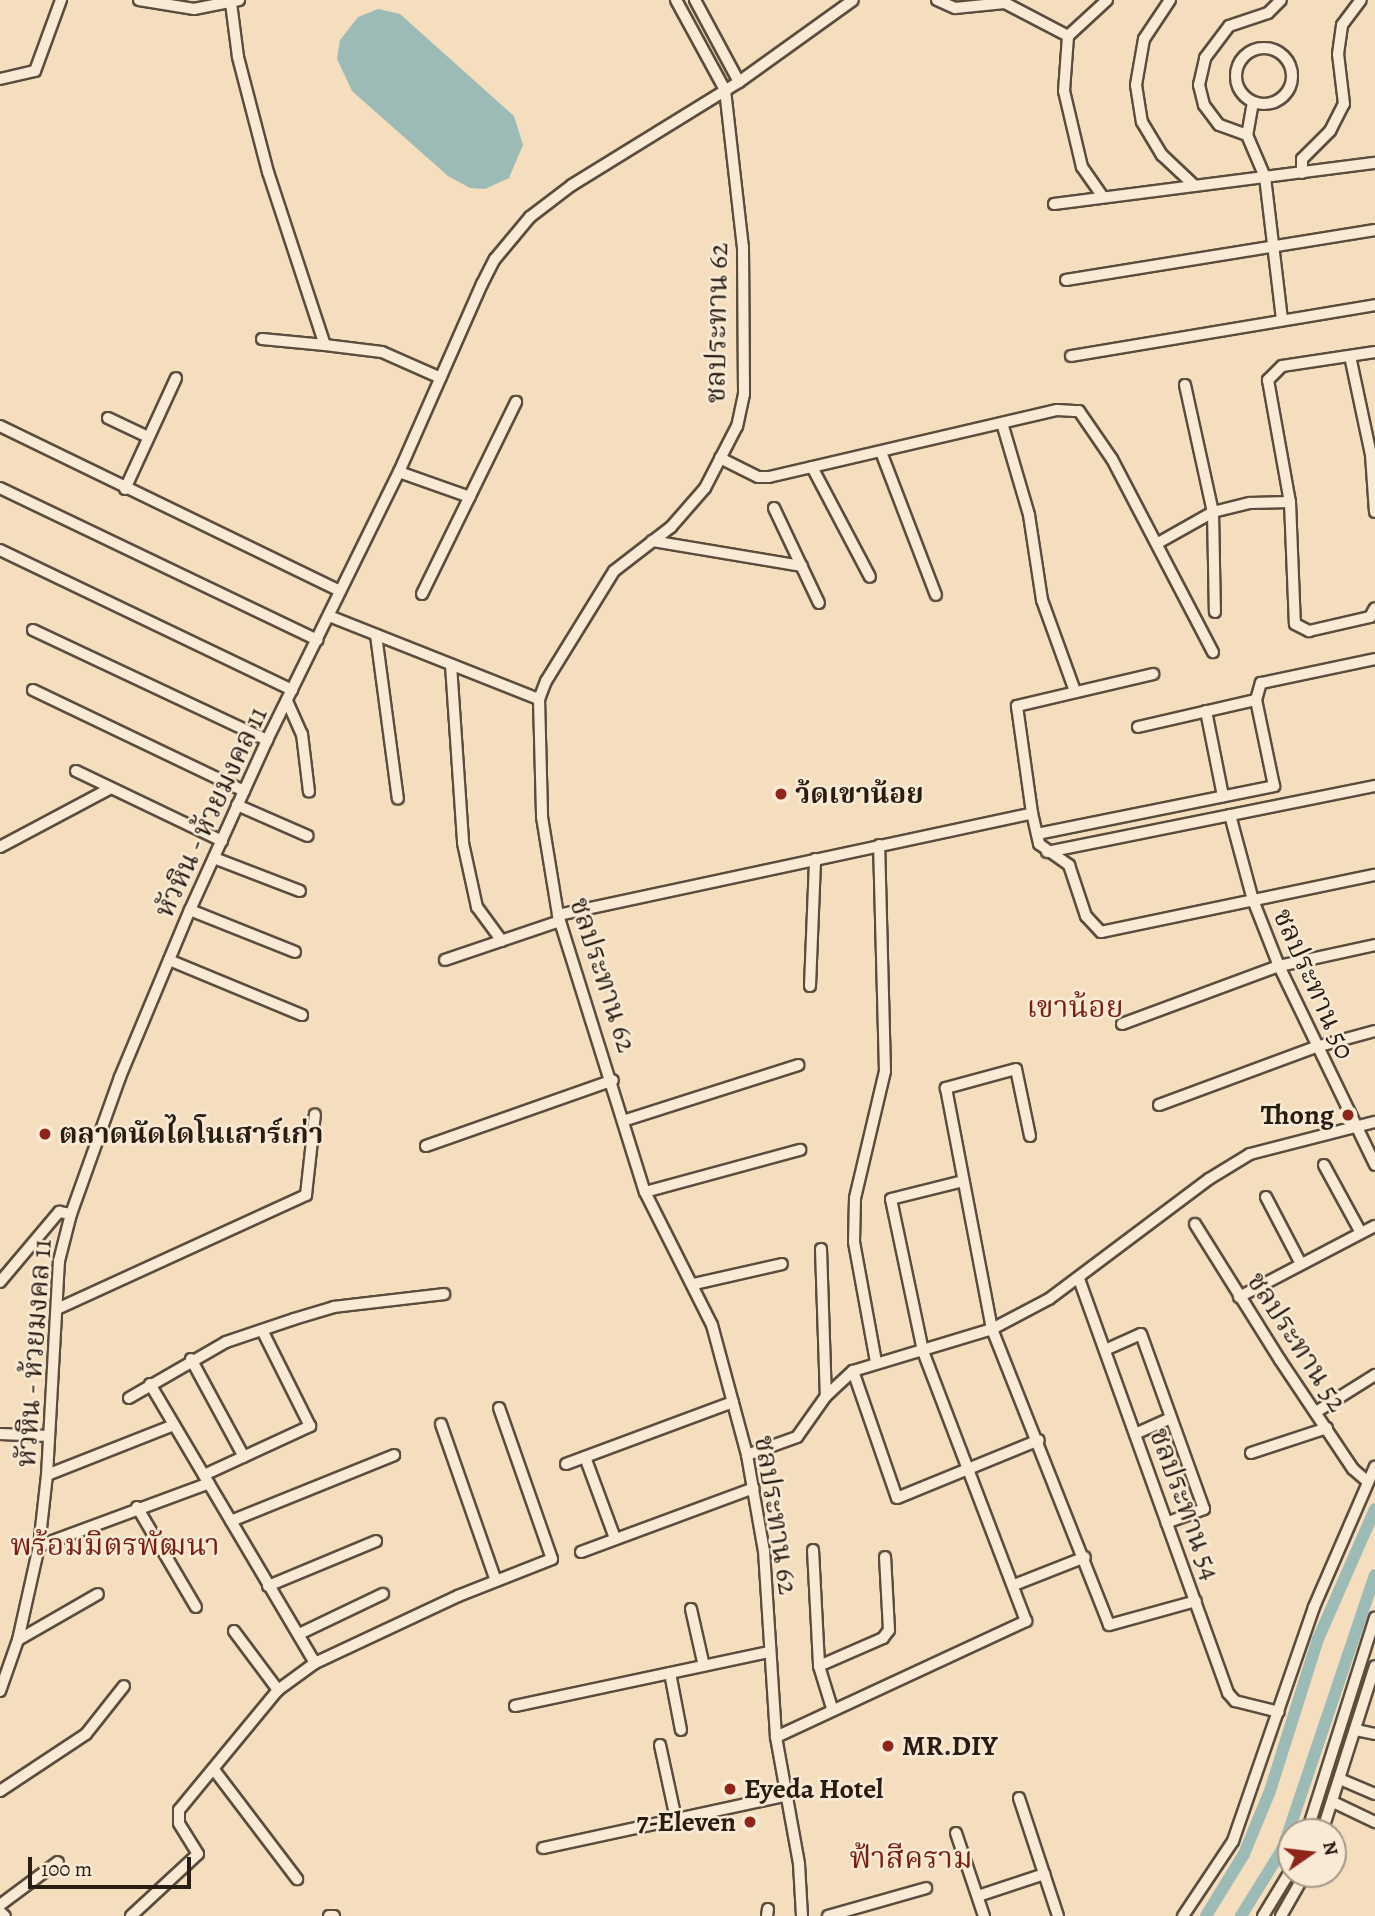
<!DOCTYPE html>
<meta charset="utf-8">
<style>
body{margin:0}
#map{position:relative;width:1375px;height:1916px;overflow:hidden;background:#f5debe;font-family:Alegreya,"Noto Serif Thai",serif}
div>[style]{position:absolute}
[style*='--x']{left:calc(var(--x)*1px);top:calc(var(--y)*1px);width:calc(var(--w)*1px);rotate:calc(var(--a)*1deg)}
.water>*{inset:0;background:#9dbbb6}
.canal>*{height:12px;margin:-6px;padding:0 6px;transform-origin:6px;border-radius:6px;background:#9dbbb6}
.roads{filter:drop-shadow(2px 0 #5b4d3e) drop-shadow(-2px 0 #5b4d3e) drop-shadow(0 2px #5b4d3e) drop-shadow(0 -2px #5b4d3e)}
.minor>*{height:10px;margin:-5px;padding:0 5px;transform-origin:5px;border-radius:5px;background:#f8ead5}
.minor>.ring{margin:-5px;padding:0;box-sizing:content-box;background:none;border:10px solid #f8ead5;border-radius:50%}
.dots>*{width:19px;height:19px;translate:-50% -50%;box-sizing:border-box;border:4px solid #f8ead5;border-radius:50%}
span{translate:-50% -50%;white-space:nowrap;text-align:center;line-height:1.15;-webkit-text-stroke:5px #f8ead5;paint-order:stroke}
.street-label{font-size:28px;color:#281d13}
.poi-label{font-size:28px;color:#281d13;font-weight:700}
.left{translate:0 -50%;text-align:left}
.right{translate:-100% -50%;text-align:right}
.neighbourhood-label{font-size:30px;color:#7a1f14}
.north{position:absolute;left:1277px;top:1818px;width:70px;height:70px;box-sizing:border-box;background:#f8ead5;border:2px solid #a59887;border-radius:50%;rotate:76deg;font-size:19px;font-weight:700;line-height:28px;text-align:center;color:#281d13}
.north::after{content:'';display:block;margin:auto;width:24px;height:32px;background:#8f2418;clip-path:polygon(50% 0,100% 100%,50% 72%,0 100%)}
.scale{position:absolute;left:28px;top:1857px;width:163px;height:32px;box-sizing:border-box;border:4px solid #281d13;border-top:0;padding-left:9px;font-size:21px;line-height:24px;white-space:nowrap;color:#281d13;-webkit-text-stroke:5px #f8ead5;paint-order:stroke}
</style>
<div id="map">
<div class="water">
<div style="clip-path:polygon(378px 9px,400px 14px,514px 116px,523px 145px,509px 178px,485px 189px,470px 188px,448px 176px,352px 91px,337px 59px,340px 40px,358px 17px)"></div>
</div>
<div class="canal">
<div style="--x:1206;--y:1916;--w:73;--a:-58.5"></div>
<div style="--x:1244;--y:1854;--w:68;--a:-67.6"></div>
<div style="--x:1270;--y:1791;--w:159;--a:-72.5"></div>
<div style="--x:1318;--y:1639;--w:142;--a:-66.3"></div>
<div style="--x:1241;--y:1916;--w:80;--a:-58.3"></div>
<div style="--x:1283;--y:1848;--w:288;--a:-71.4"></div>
</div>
<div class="roads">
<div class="minor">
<div style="--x:139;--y:0;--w:56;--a:9.3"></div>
<div style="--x:194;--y:9;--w:46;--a:-11.3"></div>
<div style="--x:676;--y:0;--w:102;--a:61.4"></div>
<div style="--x:725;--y:90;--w:158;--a:83.5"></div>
<div style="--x:743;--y:247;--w:147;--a:89.6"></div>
<div style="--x:744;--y:394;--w:33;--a:102"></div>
<div style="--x:737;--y:426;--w:70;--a:117.3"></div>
<div style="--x:705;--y:488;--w:52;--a:131.1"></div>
<div style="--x:671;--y:527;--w:72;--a:142.3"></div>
<div style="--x:614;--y:571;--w:129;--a:121.7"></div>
<div style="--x:546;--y:681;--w:19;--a:111"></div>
<div style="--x:539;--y:699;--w:118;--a:88.5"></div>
<div style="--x:542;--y:817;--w:99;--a:80.7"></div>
<div style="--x:558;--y:915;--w:290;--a:72.6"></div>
<div style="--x:645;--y:1192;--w:149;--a:63.3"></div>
<div style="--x:712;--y:1325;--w:135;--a:74.9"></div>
<div style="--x:747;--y:1455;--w:97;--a:80"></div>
<div style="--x:764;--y:1551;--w:186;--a:86.3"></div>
<div style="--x:776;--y:1737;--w:129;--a:79.7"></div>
<div style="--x:799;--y:1864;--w:52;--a:86.7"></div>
<div style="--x:695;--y:0;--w:93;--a:61.8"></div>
<div style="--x:937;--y:0;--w:20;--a:24"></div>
<div style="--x:955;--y:8;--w:50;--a:-5.7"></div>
<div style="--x:1005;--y:3;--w:71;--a:27.6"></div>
<div style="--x:1170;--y:0;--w:47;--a:123.7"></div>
<div style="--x:1144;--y:39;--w:47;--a:99.9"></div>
<div style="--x:1136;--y:85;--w:37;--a:81"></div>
<div style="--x:1142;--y:122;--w:39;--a:59"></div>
<div style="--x:1162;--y:155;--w:45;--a:43.2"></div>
<div style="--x:231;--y:3;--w:54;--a:82.6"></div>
<div style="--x:238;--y:57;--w:119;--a:75.4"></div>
<div style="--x:268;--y:172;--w:182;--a:71.8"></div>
<div style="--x:325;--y:345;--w:57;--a:7"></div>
<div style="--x:382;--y:352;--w:64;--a:23.8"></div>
<div class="ring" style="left:1236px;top:48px;width:46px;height:46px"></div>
<div style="--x:0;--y:79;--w:36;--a:-13"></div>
<div style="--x:35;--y:71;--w:76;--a:-69.9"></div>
<div style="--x:1253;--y:102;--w:34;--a:100"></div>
<div style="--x:1247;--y:135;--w:46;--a:66.8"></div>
<div style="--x:1265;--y:177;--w:144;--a:83.2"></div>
<div style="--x:1247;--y:135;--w:30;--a:-160"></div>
<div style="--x:1219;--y:125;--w:25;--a:-127"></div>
<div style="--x:1204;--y:105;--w:21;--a:-104"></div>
<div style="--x:1199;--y:85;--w:28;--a:-77"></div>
<div style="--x:1205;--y:58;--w:40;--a:-53"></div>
<div style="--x:1229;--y:26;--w:41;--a:-18.4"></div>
<div style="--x:1268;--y:13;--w:18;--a:-45"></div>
<div style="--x:1302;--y:173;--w:14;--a:-90"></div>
<div style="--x:1302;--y:159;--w:40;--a:-45"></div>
<div style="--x:1330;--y:131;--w:30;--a:-63"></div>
<div style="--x:1344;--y:104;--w:50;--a:-96.8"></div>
<div style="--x:1338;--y:54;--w:29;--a:-82"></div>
<div style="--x:1342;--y:25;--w:31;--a:-53"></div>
<div style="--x:1103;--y:197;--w:37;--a:-125"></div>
<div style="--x:1082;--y:167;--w:78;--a:-103.3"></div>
<div style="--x:1064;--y:91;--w:55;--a:-85.8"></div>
<div style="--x:1068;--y:36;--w:53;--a:-42.7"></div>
<div style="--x:1054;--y:204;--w:324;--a:-7.3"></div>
<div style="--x:1066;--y:280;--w:313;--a:-9.2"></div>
<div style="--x:262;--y:339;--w:63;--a:5.4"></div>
<div style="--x:1375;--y:352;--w:94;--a:171.4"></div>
<div style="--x:1282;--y:366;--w:20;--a:135"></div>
<div style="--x:1268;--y:380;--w:124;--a:79.8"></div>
<div style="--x:1290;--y:502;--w:122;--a:87.7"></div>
<div style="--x:1295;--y:624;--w:16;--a:27"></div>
<div style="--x:1309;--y:631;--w:63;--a:-12.9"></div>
<div style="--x:1370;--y:617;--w:10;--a:-61"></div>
<div style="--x:1071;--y:356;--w:308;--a:-9.5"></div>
<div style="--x:1350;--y:356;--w:101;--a:78"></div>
<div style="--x:1371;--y:455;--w:57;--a:86"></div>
<div style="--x:1185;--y:385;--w:130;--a:77.6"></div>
<div style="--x:1213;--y:512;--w:100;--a:88.9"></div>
<div style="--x:108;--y:418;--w:42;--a:25.3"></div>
<div style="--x:1002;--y:423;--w:96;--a:73.6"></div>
<div style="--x:1029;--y:515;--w:86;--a:81.3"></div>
<div style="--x:1042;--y:600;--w:97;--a:70.1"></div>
<div style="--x:0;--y:426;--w:378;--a:25.9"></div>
<div style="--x:881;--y:452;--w:153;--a:69"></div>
<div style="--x:720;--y:458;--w:42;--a:26.6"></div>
<div style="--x:758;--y:477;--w:11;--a:0"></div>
<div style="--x:769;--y:477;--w:296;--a:-13.1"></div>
<div style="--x:1057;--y:410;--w:22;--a:3"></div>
<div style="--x:1079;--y:411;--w:58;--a:55.5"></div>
<div style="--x:1112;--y:459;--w:218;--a:62.4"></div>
<div style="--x:812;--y:467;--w:124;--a:62.2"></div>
<div style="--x:399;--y:472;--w:75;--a:19.4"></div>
<div style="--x:0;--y:488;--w:352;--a:25.6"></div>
<div style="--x:125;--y:489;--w:122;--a:-65.3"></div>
<div style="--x:774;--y:508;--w:105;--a:64.7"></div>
<div style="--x:652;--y:541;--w:152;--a:9.5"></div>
<div style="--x:1158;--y:543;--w:63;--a:-29.4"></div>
<div style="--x:1213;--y:512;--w:38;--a:-14"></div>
<div style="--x:1250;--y:503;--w:40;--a:-1.4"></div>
<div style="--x:0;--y:550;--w:324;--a:25.6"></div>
<div style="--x:422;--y:594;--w:214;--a:-63.9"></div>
<div style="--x:329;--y:616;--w:226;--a:21.6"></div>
<div style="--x:33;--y:630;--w:259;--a:25.2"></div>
<div style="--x:376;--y:635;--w:165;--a:82.4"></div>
<div style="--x:451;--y:665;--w:178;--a:86.1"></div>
<div style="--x:463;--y:843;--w:66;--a:77.7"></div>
<div style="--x:477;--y:907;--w:42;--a:53.7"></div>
<div style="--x:33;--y:690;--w:234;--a:25.6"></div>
<div style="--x:287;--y:701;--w:36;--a:66"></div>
<div style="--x:302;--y:734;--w:58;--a:83.1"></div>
<div style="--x:1206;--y:711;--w:87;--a:78.7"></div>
<div style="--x:1138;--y:727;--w:121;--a:-12.9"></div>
<div style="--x:76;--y:771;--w:162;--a:25.6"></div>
<div style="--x:237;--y:805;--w:77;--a:23.6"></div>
<div style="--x:1032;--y:813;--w:108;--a:-98"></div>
<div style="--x:1017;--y:706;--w:140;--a:-13.2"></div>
<div style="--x:1230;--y:815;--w:88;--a:74.9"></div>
<div style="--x:1253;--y:900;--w:71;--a:68.5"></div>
<div style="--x:1279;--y:966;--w:221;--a:64.2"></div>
<div style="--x:1037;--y:834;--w:242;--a:-11.4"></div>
<div style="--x:1274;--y:786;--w:88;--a:-101.8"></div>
<div style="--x:1256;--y:700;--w:18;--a:-74"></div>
<div style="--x:1261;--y:683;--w:116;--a:-11.9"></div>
<div style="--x:0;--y:847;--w:123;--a:-28"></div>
<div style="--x:1047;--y:852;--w:335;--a:-11.4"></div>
<div style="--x:214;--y:858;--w:92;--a:21"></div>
<div style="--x:190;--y:910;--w:113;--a:21.8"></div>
<div style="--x:558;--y:915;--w:485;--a:-12.1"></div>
<div style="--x:1032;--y:813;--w:32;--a:77"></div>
<div style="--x:1039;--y:844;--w:37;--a:35"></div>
<div style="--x:1069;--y:865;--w:54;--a:71.6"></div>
<div style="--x:1086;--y:916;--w:22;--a:47"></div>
<div style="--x:1101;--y:932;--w:280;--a:-11.8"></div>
<div style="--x:169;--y:960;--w:144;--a:22.5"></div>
<div style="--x:445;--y:960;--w:121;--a:-18.7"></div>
<div style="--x:810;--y:986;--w:127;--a:-87.7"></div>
<div style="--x:1122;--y:1024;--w:167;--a:-20.3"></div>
<div style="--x:1279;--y:966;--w:98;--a:-12.3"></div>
<div style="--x:1159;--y:1105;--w:167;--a:-20.3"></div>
<div style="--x:1316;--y:1047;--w:61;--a:-15.2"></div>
<div style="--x:626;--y:1120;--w:181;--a:-17.7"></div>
<div style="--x:1030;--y:1136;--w:68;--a:-101.8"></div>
<div style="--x:1016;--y:1069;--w:73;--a:164.8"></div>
<div style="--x:946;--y:1088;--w:245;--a:79.2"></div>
<div style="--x:992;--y:1329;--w:318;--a:68.4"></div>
<div style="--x:1109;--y:1625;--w:90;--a:-15.4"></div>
<div style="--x:426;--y:1146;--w:198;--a:-19.4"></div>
<div style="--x:1324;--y:1165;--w:75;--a:61.4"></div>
<div style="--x:645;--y:1192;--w:161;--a:-15.2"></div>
<div style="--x:1266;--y:1197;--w:73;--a:62.4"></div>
<div style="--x:1195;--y:1224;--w:160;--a:58"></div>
<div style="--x:1280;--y:1360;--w:131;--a:56.2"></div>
<div style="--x:1353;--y:1469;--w:18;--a:41"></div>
<div style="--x:821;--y:1249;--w:147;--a:88.1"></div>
<div style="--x:1079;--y:1279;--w:440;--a:70.2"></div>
<div style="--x:1228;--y:1693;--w:11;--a:49"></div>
<div style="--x:1235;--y:1701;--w:45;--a:14"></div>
<div style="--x:0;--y:1282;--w:92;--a:-49.9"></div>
<div style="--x:59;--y:1212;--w:12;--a:9"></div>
<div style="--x:694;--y:1284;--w:90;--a:-12.8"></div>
<div style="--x:1239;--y:1297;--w:153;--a:-27.6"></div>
<div style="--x:57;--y:1309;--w:274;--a:-24.6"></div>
<div style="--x:306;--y:1195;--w:81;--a:-83.7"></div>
<div style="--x:1105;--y:1350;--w:39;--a:-24"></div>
<div style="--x:1141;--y:1334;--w:186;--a:70.2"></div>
<div style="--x:1204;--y:1509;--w:40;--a:159.8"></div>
<div style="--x:191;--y:1359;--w:111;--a:61.6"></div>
<div style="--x:876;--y:1362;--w:122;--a:-100.4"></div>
<div style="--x:854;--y:1242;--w:44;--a:-88.7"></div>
<div style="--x:855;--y:1198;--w:130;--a:-76.7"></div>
<div style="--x:885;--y:1071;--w:226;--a:-91.5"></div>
<div style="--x:853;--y:1371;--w:134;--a:70.9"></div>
<div style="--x:897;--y:1498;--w:153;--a:-22.2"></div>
<div style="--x:150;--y:1384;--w:324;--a:59.4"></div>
<div style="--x:129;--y:1398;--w:112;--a:-30"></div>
<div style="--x:226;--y:1342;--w:72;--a:-18.7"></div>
<div style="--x:294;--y:1319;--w:42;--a:-16.7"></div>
<div style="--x:334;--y:1307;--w:111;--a:-6.7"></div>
<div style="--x:1316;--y:1412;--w:70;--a:-32.1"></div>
<div style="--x:441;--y:1424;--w:166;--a:70.7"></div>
<div style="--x:0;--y:1434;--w:49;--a:2.3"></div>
<div style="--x:1135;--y:1434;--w:39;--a:-24"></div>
<div style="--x:1251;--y:1453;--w:80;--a:-18.2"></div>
<div style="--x:747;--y:1455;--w:53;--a:-19.8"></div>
<div style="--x:797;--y:1437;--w:50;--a:-54.7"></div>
<div style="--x:826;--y:1396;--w:37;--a:-43"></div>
<div style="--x:853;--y:1371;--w:145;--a:-16.8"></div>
<div style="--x:992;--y:1329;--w:64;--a:-27.8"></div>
<div style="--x:1049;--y:1299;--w:200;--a:-36.9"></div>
<div style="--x:1209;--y:1179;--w:48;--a:-31.4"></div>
<div style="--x:1250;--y:1154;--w:129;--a:-14.4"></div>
<div style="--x:585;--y:1457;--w:86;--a:69.7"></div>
<div style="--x:566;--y:1464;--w:178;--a:-20.4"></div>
<div style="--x:47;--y:1475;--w:136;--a:-21.5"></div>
<div style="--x:204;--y:1475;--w:117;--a:-24.8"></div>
<div style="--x:310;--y:1426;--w:107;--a:-116.6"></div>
<div style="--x:137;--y:1507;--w:116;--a:59.5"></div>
<div style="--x:231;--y:1521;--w:176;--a:-22"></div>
<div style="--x:39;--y:1546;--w:181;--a:-20.3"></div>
<div style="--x:813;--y:1550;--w:116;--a:87"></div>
<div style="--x:581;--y:1552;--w:184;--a:-20.3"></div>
<div style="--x:1014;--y:1585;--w:76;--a:-21.5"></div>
<div style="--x:268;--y:1586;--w:117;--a:-22.6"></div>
<div style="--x:691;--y:1609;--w:58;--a:77.2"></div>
<div style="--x:234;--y:1631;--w:74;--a:53.3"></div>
<div style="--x:299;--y:1634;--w:93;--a:-25.5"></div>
<div style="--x:18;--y:1640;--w:92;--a:-29.9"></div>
<div style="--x:670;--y:1673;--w:58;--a:79.1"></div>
<div style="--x:0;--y:1691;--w:54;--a:-70.6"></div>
<div style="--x:18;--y:1640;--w:96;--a:-77.4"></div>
<div style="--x:39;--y:1546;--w:71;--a:-83.6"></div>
<div style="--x:47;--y:1475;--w:214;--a:-86.8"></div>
<div style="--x:59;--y:1261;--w:49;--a:-75.7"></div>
<div style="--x:71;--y:1214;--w:145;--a:-70.3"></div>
<div style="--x:120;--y:1077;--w:181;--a:-67.3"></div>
<div style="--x:190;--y:910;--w:187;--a:-65.6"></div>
<div style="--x:267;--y:740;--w:299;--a:-63.8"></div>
<div style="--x:399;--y:472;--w:206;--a:-66.2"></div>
<div style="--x:482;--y:284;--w:28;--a:-63"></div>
<div style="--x:495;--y:259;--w:55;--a:-50.2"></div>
<div style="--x:530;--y:217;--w:53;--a:-37.3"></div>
<div style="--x:572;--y:185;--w:196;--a:-31.7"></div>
<div style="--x:739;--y:82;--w:140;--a:-35.7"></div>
<div style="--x:515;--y:1706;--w:260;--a:-12"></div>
<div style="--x:832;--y:1708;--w:44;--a:-107.2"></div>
<div style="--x:819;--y:1666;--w:70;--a:-23.6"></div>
<div style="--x:883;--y:1638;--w:10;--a:-53"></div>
<div style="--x:889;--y:1630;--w:73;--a:-93.1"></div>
<div style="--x:1356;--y:1730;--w:19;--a:12"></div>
<div style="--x:776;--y:1737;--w:276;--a:-24.9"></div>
<div style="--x:1026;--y:1621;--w:289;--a:-110.9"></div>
<div style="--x:923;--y:1351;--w:155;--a:-101.9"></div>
<div style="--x:891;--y:1199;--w:74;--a:-14"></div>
<div style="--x:660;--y:1745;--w:76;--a:77.8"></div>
<div style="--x:215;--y:1771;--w:136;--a:52.8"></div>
<div style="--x:1342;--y:1780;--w:36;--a:23"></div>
<div style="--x:0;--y:1791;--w:103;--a:-33.5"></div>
<div style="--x:86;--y:1734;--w:61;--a:-51.6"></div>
<div style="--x:1019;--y:1798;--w:124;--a:71.7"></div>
<div style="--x:1333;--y:1802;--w:47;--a:25.5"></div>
<div style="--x:1307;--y:1832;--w:225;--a:-72.4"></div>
<div style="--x:1322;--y:1832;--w:174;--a:-72.3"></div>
<div style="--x:956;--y:1833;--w:88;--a:71.4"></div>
<div style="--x:543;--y:1848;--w:247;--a:-12.2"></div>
<div style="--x:978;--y:1896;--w:70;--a:-18.4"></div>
<div style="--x:0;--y:1905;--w:72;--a:-36.6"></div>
<div style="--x:0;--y:1912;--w:6;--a:39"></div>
<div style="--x:131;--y:1916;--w:91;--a:-42.8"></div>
<div style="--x:198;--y:1854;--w:36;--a:-122"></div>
<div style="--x:179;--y:1823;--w:13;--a:-90"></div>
<div style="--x:179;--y:1810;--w:156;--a:-50.5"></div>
<div style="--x:278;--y:1690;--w:46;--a:-36.1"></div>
<div style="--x:315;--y:1663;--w:158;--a:-25.1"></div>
<div style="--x:458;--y:1596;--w:101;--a:-21.5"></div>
<div style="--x:552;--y:1559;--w:160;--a:-109.3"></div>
<div style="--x:329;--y:1916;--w:5;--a:0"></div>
<div style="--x:767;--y:1916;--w:7;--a:-82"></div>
<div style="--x:828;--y:1916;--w:102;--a:-15.9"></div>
<div style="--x:1183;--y:1916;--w:90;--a:-56.3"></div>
<div style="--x:1233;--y:1841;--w:248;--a:-70.9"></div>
<div style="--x:1314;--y:1607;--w:153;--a:-66.5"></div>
<div style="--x:1263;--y:1916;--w:54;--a:-58.7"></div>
<div style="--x:1281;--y:1916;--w:48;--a:-60.3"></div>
</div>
</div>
<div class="dots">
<div style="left:781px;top:794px;background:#8f2418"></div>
<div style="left:1348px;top:1115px;background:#8f2418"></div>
<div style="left:45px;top:1134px;background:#8f2418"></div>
<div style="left:888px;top:1746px;background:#8f2418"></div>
<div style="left:730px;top:1789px;background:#8f2418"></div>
<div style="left:750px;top:1822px;background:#8f2418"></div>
</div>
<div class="street-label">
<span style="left:717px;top:323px;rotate:-89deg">ชลประทาน 62</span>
<span style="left:211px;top:812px;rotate:-65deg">หัวหิน - ห้วยมงคล 11</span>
<span style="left:603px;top:975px;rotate:72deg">ชลประทาน 62</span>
<span style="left:1314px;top:984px;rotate:66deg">ชลประทาน 50</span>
<span style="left:1297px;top:1342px;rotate:57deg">ชลประทาน 52</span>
<span style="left:34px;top:1353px;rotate:-86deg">หัวหิน - ห้วยมงคล 11</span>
<span style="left:1185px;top:1504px;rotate:70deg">ชลประทาน 54</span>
<span style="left:776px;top:1515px;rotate:81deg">ชลประทาน 62</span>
</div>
<div class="poi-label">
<span class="left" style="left:795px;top:794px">ว้ดเขาน้อย</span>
<span class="right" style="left:1334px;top:1115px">Thong</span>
<span class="left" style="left:59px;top:1134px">ตลาดนัดไดโนเสาร์เก่า</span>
<span class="left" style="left:902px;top:1746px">MR.DIY</span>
<span class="left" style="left:744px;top:1789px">Eyeda Hotel</span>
<span class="right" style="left:736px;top:1822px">7-Eleven</span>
</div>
<div class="neighbourhood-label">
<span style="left:1075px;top:1007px">เขาน้อย</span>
<span style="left:115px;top:1545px">พร้อมมิตรพัฒนา</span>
<span style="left:911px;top:1858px">ฟ้าสีคราม</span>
</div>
<div class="north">N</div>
<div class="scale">100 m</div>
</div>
